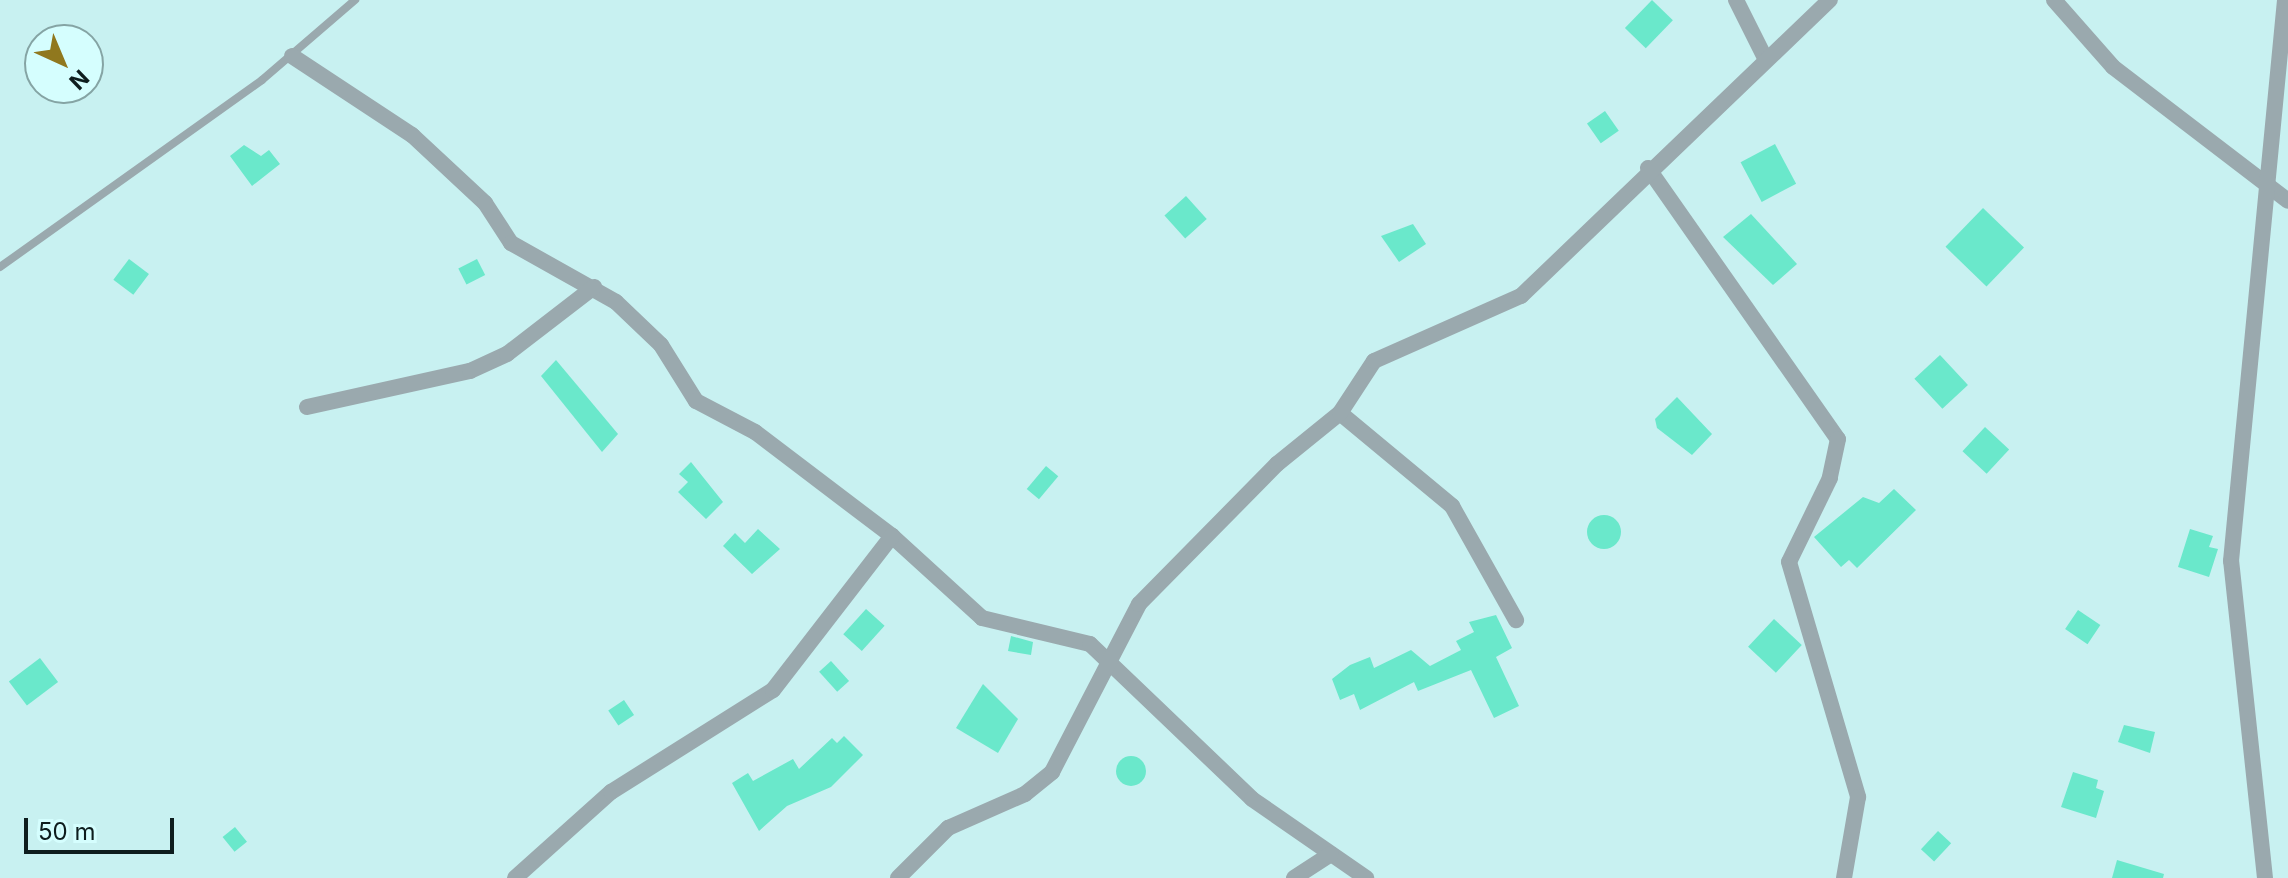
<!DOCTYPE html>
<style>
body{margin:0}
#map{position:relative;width:2288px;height:878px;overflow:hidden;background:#c8f1f1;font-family:Inter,sans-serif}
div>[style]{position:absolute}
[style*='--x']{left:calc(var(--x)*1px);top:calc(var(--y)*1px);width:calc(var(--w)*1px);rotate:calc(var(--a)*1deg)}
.building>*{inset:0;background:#6ae8cb;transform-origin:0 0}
.round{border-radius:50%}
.lane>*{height:8px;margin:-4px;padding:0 4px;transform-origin:4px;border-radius:4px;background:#9aa9ae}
.street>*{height:16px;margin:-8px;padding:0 8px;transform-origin:8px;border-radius:8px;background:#9aa9ae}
span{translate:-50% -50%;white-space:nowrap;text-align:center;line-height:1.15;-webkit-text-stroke:7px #d5fefe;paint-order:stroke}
.north{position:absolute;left:24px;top:24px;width:80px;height:80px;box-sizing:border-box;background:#d5fefe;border:2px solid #85a4a4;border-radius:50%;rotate:136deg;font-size:22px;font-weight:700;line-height:32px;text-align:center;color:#0e1d1e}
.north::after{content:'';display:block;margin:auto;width:28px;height:36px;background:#90781e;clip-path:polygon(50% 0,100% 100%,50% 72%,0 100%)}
.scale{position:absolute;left:24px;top:818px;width:150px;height:36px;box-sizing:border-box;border:4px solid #0e1d1e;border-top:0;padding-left:10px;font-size:24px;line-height:28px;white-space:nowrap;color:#0e1d1e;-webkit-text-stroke:6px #d5fefe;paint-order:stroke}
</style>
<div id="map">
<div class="building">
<div style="left:1652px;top:0;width:29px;height:39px;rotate:44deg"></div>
<div style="left:1605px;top:111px;width:24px;height:22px;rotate:55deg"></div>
<div style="left:1775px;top:144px;width:45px;height:39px;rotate:62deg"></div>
<div style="clip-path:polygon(244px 145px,261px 156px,269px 150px,280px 164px,252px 186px,230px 156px)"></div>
<div style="left:1186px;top:196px;width:31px;height:29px;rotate:48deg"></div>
<div style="left:1983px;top:208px;width:57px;height:54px;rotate:44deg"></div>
<div style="clip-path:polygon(1751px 214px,1797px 264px,1773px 285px,1723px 237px)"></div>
<div style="clip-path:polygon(1413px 224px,1426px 244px,1399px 262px,1381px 236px)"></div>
<div style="left:129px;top:259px;width:25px;height:26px;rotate:37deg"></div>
<div style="left:477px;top:259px;width:18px;height:21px;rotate:63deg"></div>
<div style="left:1940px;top:355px;width:41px;height:35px;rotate:47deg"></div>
<div style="clip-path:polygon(556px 360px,618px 434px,602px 452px,541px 376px)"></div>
<div style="clip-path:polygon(1677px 397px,1712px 434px,1692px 455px,1657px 428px,1655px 419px)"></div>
<div style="left:1985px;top:427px;width:33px;height:33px;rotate:43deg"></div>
<div style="clip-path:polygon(691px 462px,723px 502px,706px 519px,678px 492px,688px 482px,679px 474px)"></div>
<div style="left:1046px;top:466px;width:16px;height:30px;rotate:40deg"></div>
<div style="clip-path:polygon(1894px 489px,1916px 510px,1857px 568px,1849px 560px,1841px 567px,1814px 537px,1863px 497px,1879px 503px)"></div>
<div class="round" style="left:1587px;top:515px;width:34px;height:34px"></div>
<div style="clip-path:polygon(758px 529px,780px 549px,752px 574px,723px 546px,735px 533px,745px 543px)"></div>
<div style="clip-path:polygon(2190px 529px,2213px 536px,2209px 547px,2218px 549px,2209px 577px,2178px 567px)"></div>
<div style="left:866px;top:609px;width:25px;height:34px;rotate:42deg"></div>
<div style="left:2078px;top:610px;width:27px;height:23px;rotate:34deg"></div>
<div style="clip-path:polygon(1496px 615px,1512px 648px,1496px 657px,1519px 706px,1494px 718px,1471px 670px,1418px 691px,1414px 682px,1360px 710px,1354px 694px,1340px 700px,1332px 679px,1350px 665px,1370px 657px,1374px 668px,1411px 650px,1430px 666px,1461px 650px,1456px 641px,1474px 632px,1469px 622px)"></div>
<div style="left:1774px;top:619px;width:38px;height:38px;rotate:43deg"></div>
<div style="clip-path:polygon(1011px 636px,1033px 642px,1031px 655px,1008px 651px)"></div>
<div style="left:40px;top:658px;width:30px;height:39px;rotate:53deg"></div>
<div style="left:831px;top:661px;width:27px;height:16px;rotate:48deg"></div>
<div style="clip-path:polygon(983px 684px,1018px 719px,998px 753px,956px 728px)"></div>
<div style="left:624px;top:700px;width:18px;height:19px;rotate:56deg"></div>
<div style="clip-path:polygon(2124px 725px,2155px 732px,2150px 753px,2118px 742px)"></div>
<div style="clip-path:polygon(844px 736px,863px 755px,831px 787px,787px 806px,759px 831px,732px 783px,748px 773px,753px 781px,793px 759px,799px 769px,832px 738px,837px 743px)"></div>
<div class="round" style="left:1116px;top:756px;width:30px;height:30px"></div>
<div style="clip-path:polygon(2073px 772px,2098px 780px,2096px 788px,2104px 791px,2096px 818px,2061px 807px)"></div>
<div style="left:235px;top:827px;width:19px;height:16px;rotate:51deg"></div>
<div style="left:1938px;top:831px;width:18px;height:25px;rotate:43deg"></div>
<div style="clip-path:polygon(2117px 860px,2164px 874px,2163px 878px,2112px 878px)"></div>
</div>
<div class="lane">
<div style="--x:0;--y:267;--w:322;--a:-35.5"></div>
<div style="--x:262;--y:80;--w:123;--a:-40.7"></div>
</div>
<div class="street">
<div style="--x:1736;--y:0;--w:65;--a:63.4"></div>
<div style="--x:2054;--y:0;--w:89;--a:48.6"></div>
<div style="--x:2113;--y:67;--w:220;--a:37.4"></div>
<div style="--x:292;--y:56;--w:144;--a:33.4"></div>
<div style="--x:412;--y:135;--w:100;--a:43"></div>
<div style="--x:485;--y:203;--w:48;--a:57"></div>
<div style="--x:511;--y:243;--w:120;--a:29.3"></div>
<div style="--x:616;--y:302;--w:62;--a:43.7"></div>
<div style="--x:661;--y:345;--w:66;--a:58"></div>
<div style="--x:696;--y:401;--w:67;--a:27.7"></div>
<div style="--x:755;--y:432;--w:172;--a:37.2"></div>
<div style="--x:892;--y:536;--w:122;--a:42.3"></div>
<div style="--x:982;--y:618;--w:111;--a:13.5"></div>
<div style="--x:1090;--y:644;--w:224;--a:43.7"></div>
<div style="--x:1252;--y:799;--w:139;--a:34.7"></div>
<div style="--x:1648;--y:168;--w:331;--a:55"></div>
<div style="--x:1838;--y:439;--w:40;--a:102"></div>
<div style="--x:1830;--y:478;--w:93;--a:116"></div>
<div style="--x:1789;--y:562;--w:245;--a:73.6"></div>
<div style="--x:1858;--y:797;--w:82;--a:99.8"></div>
<div style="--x:307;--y:407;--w:167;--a:-12.5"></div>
<div style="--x:470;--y:371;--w:41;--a:-24.7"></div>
<div style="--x:507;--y:354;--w:110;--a:-37.6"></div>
<div style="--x:1340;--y:413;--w:146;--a:39.7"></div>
<div style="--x:1452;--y:506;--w:131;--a:60.7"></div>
<div style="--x:515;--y:878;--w:129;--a:-41.9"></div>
<div style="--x:611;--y:792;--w:191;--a:-32.2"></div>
<div style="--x:773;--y:690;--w:195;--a:-52.3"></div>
<div style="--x:898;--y:878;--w:71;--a:-45"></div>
<div style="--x:948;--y:828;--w:84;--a:-23.8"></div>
<div style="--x:1025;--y:794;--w:35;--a:-39"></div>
<div style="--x:1052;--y:772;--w:189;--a:-62.6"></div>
<div style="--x:1139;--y:604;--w:197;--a:-45.4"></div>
<div style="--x:1277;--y:464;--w:81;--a:-39"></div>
<div style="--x:1340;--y:413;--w:62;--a:-56.8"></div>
<div style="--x:1374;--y:361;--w:161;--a:-23.9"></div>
<div style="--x:1521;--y:296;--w:428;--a:-43.8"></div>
<div style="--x:1294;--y:878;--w:44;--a:-33"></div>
<div style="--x:2265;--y:878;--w:319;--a:-96.1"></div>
<div style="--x:2231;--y:561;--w:564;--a:-84.5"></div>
</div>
<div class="north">N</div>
<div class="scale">50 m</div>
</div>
